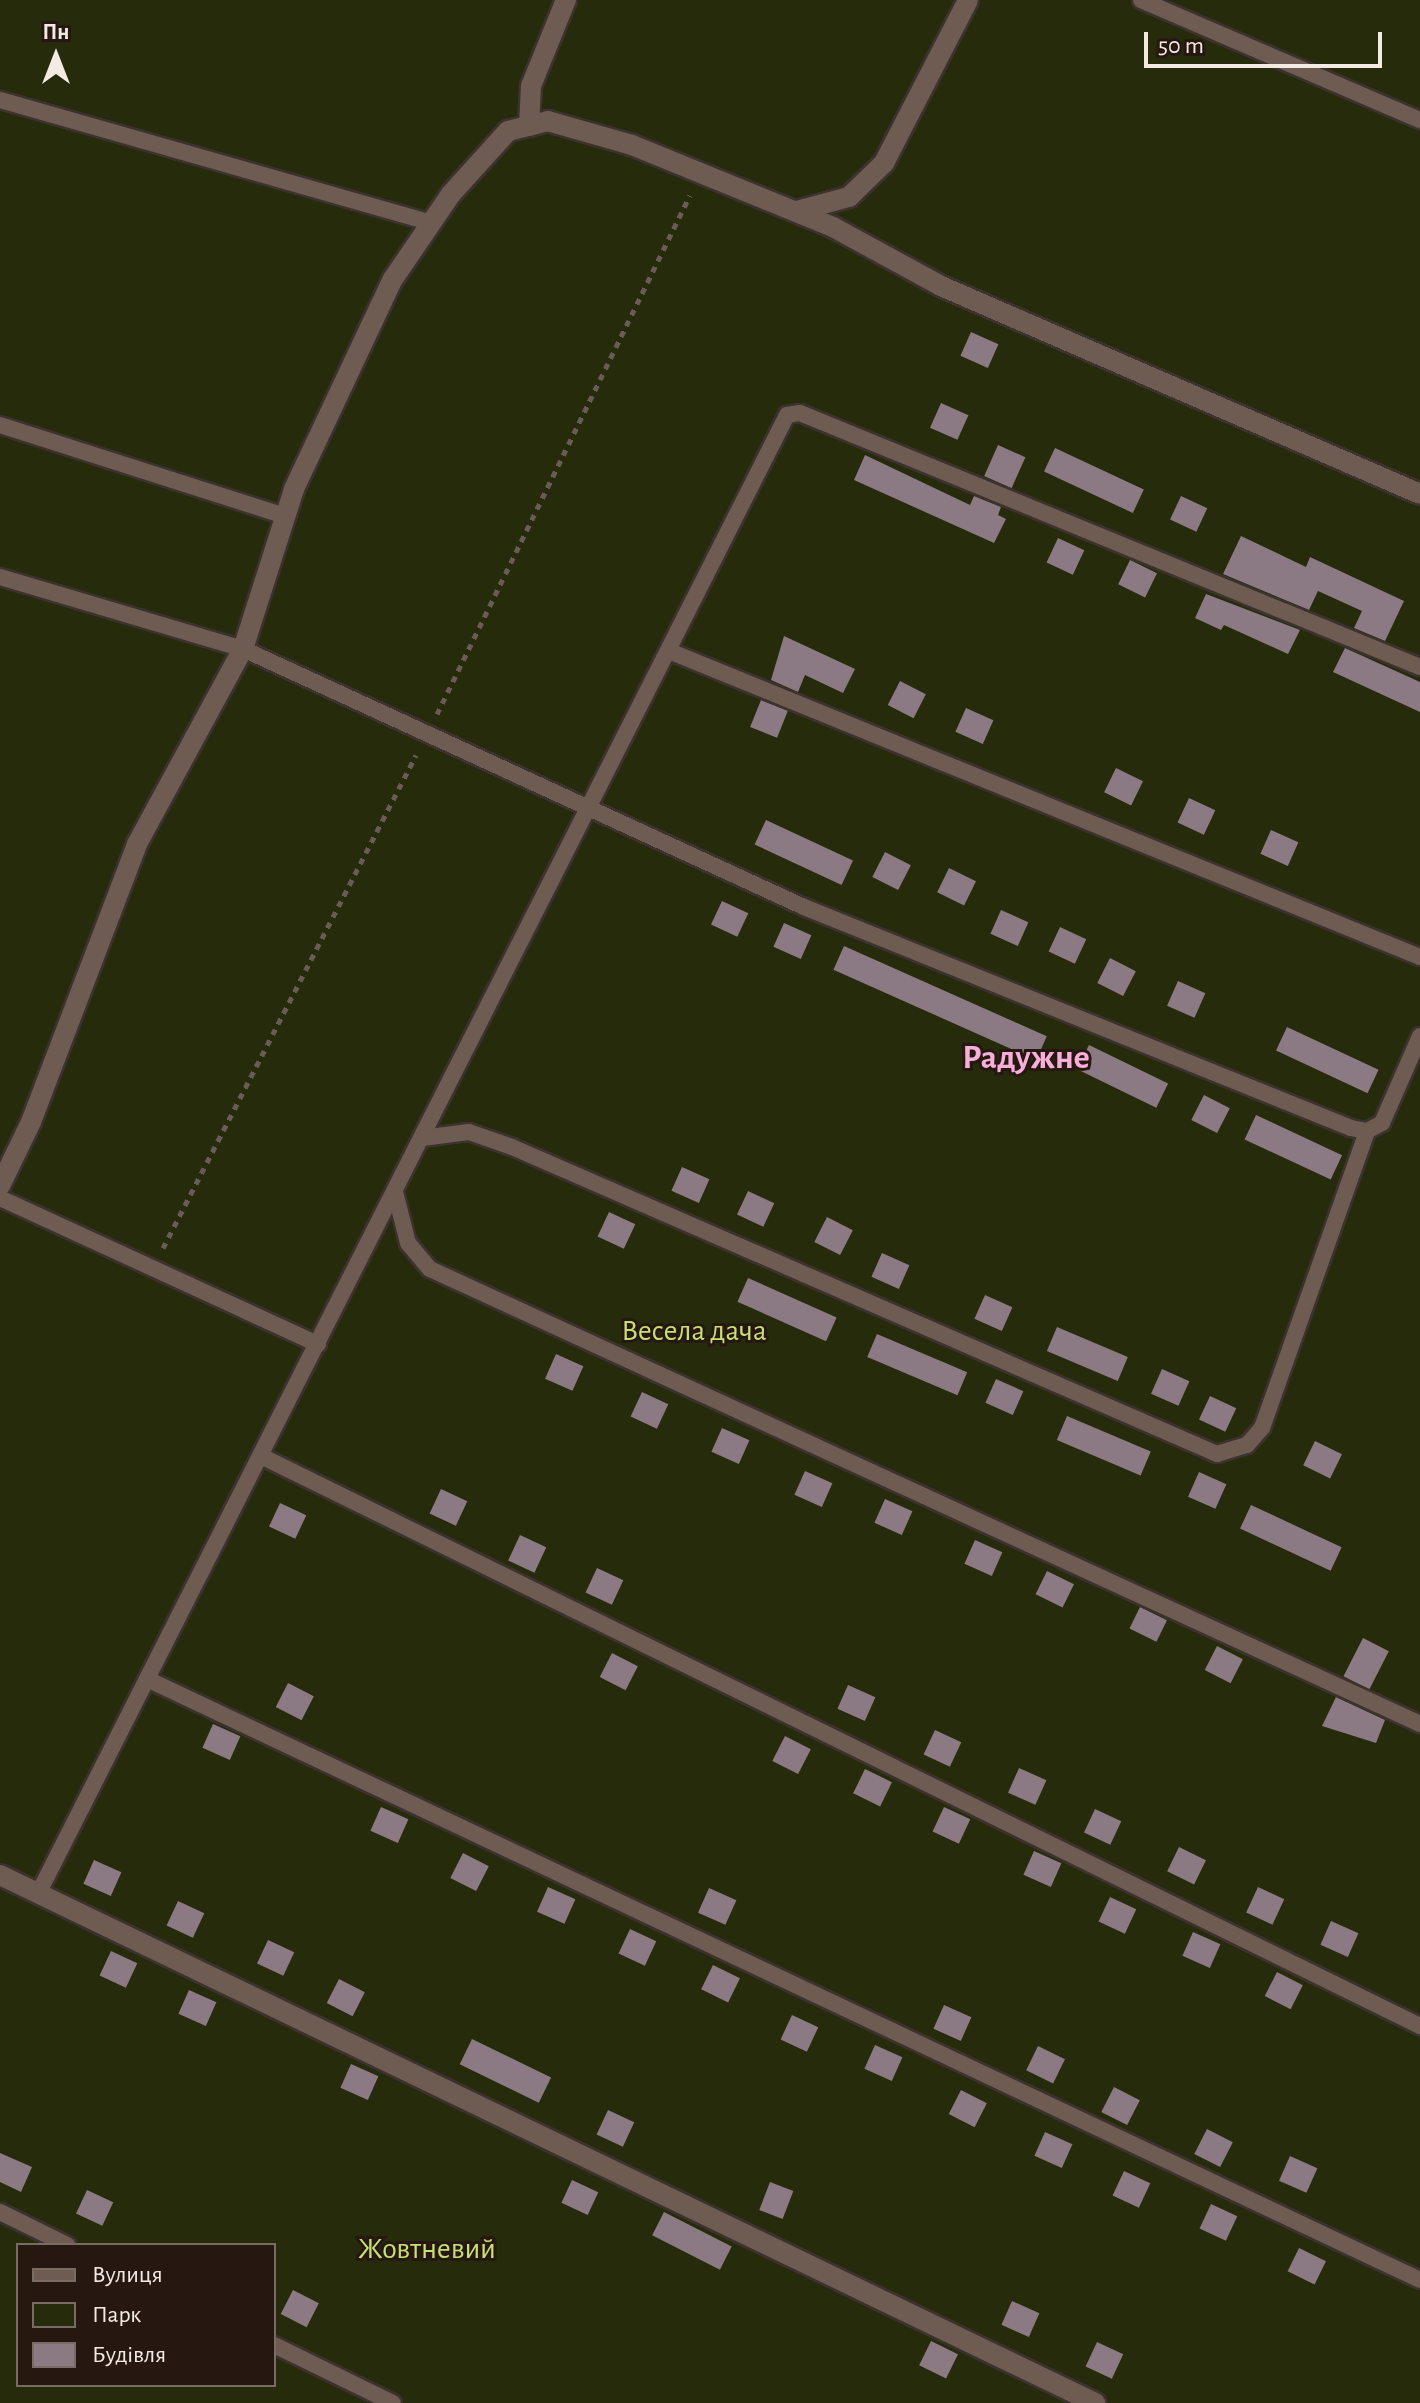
<!DOCTYPE html>
<meta charset="utf-8">
<style>
body{margin:0}
#map{position:relative;width:1420px;height:2403px;overflow:hidden;background:#261811;font-family:"Alegreya Sans",sans-serif}
div>[style]{position:absolute}
[style*='--x']{left:calc(var(--x)*1px);top:calc(var(--y)*1px);width:calc(var(--w)*1px);rotate:calc(var(--a)*1deg)}
.green>*{inset:0;background:#262c0b}
.building>*{inset:0;background:#8b7983;transform-origin:0 0}
.path>*{height:5px;margin-top:-2.5px;transform-origin:0;background:repeating-linear-gradient(90deg,#695c55 0 6px,transparent 0 12px)}
.roads{filter:drop-shadow(2px 0 #3c322e) drop-shadow(-2px 0 #3c322e) drop-shadow(0 2px #3c322e) drop-shadow(0 -2px #3c322e)}
.lane>*{height:16px;margin:-8px;padding:0 8px;transform-origin:8px;border-radius:8px;background:#6e5c53}
.street>*{height:20px;margin:-10px;padding:0 10px;transform-origin:10px;border-radius:10px;background:#6e5c53}
span{translate:-50% -50%;white-space:nowrap;text-align:center;line-height:1.15;-webkit-text-stroke:6px #261811;paint-order:stroke}
.park-label{font-size:30px;color:#c8df74}
.quarter-label{font-size:34px;color:#f7aed9;font-weight:700}
.legend{position:absolute;left:16px;top:2243px;width:260px;height:144px;box-sizing:border-box;background:#261811;border:2px solid #786c65;margin:0;padding:10px 14px;list-style:none;font-size:24px;color:#f4eae4}
.legend li{display:flex;align-items:center;gap:16px;height:40px}
.legend b{width:40px;border:2px solid #786c65}
.north{position:absolute;left:16px;top:16px;width:80px;height:80px;-webkit-text-stroke:6px #261811;paint-order:stroke;rotate:0deg;font-size:22px;font-weight:700;line-height:32px;text-align:center;color:#f4eae4}
.north::after{content:'';display:block;margin:auto;width:28px;height:36px;background:#f4eae4;clip-path:polygon(50% 0,100% 100%,50% 72%,0 100%)}
.scale{position:absolute;left:1144px;top:32px;width:238px;height:36px;box-sizing:border-box;border:4px solid #f4eae4;border-top:0;padding-left:10px;font-size:24px;line-height:28px;white-space:nowrap;color:#f4eae4;-webkit-text-stroke:6px #261811;paint-order:stroke}
</style>
<div id="map">
<div class="green">
<div style="clip-path:polygon(evenodd,0 0,1420px 0,1420px 2403px,0 2403px,0 0,18px 2245px,274px 2245px,274px 2385px,18px 2385px,18px 2245px)"></div>
</div>
<div class="building">
<div style="left:971px;top:332px;width:30px;height:26px;rotate:24deg"></div>
<div style="left:941px;top:403px;width:30px;height:27px;rotate:24deg"></div>
<div style="left:998px;top:445px;width:30px;height:34px;rotate:24deg"></div>
<div style="left:1055px;top:448px;width:98px;height:26px;rotate:25deg"></div>
<div style="clip-path:polygon(865px 455px,970px 505px,974px 496px,1001px 507px,998px 515px,1006px 519px,994px 543px,854px 480px)"></div>
<div style="left:1181px;top:496px;width:29px;height:26px;rotate:25deg"></div>
<div style="clip-path:polygon(1241px 536px,1306px 567px,1310px 557px,1404px 601px,1385px 641px,1354px 628px,1362px 611px,1318px 591px,1309px 610px,1223px 574px)"></div>
<div style="left:1058px;top:538px;width:29px;height:27px;rotate:25deg"></div>
<div style="left:1130px;top:560px;width:30px;height:27px;rotate:26deg"></div>
<div style="clip-path:polygon(1206px 594px,1300px 630px,1288px 654px,1224px 625px,1221px 630px,1195px 618px)"></div>
<div style="clip-path:polygon(784px 636px,855px 669px,843px 693px,805px 675px,798px 692px,771px 680px)"></div>
<div style="clip-path:polygon(1345px 648px,1420px 682px,1420px 712px,1333px 672px)"></div>
<div style="left:900px;top:681px;width:29px;height:27px;rotate:27deg"></div>
<div style="left:761px;top:700px;width:29px;height:29px;rotate:22deg"></div>
<div style="left:966px;top:708px;width:30px;height:26px;rotate:24deg"></div>
<div style="left:1116px;top:768px;width:30px;height:27px;rotate:26deg"></div>
<div style="left:1189px;top:798px;width:29px;height:27px;rotate:25deg"></div>
<div style="left:766px;top:820px;width:96px;height:27px;rotate:25deg"></div>
<div style="left:1271px;top:830px;width:30px;height:26px;rotate:24deg"></div>
<div style="left:885px;top:852px;width:29px;height:28px;rotate:27deg"></div>
<div style="left:949px;top:868px;width:30px;height:27px;rotate:26deg"></div>
<div style="left:722px;top:901px;width:29px;height:26px;rotate:25deg"></div>
<div style="left:1001px;top:910px;width:30px;height:26px;rotate:24deg"></div>
<div style="left:784px;top:923px;width:30px;height:26px;rotate:24deg"></div>
<div style="left:1060px;top:927px;width:29px;height:27px;rotate:25deg"></div>
<div style="left:844px;top:946px;width:222px;height:26px;rotate:24deg"></div>
<div style="left:1110px;top:958px;width:29px;height:28px;rotate:27deg"></div>
<div style="left:1178px;top:981px;width:30px;height:27px;rotate:24deg"></div>
<div style="left:1287px;top:1027px;width:101px;height:26px;rotate:25deg"></div>
<div style="left:1089px;top:1045px;width:88px;height:27px;rotate:26deg"></div>
<div style="left:1204px;top:1095px;width:29px;height:28px;rotate:27deg"></div>
<div style="left:1256px;top:1115px;width:95px;height:27px;rotate:25deg"></div>
<div style="left:682px;top:1167px;width:30px;height:26px;rotate:24deg"></div>
<div style="left:748px;top:1191px;width:29px;height:26px;rotate:25deg"></div>
<div style="left:609px;top:1212px;width:29px;height:27px;rotate:25deg"></div>
<div style="left:827px;top:1217px;width:29px;height:28px;rotate:27deg"></div>
<div style="left:882px;top:1253px;width:30px;height:26px;rotate:24deg"></div>
<div style="left:748px;top:1278px;width:97px;height:26px;rotate:24deg"></div>
<div style="left:985px;top:1295px;width:30px;height:26px;rotate:24deg"></div>
<div style="left:1057px;top:1327px;width:77px;height:26px;rotate:23deg"></div>
<div style="left:877px;top:1334px;width:98px;height:25px;rotate:23deg"></div>
<div style="left:556px;top:1354px;width:30px;height:27px;rotate:24deg"></div>
<div style="left:1162px;top:1369px;width:30px;height:27px;rotate:24deg"></div>
<div style="left:996px;top:1379px;width:30px;height:26px;rotate:24deg"></div>
<div style="left:642px;top:1392px;width:29px;height:27px;rotate:25deg"></div>
<div style="left:1210px;top:1396px;width:29px;height:26px;rotate:25deg"></div>
<div style="left:1067px;top:1416px;width:91px;height:26px;rotate:23deg"></div>
<div style="left:722px;top:1428px;width:30px;height:26px;rotate:24deg"></div>
<div style="left:1315px;top:1441px;width:30px;height:27px;rotate:26deg"></div>
<div style="left:805px;top:1471px;width:30px;height:26px;rotate:24deg"></div>
<div style="left:1199px;top:1472px;width:30px;height:27px;rotate:24deg"></div>
<div style="left:441px;top:1489px;width:29px;height:27px;rotate:25deg"></div>
<div style="left:885px;top:1499px;width:30px;height:26px;rotate:24deg"></div>
<div style="left:280px;top:1503px;width:29px;height:26px;rotate:25deg"></div>
<div style="left:1251px;top:1505px;width:100px;height:26px;rotate:25deg"></div>
<div style="left:520px;top:1535px;width:29px;height:28px;rotate:25deg"></div>
<div style="left:975px;top:1540px;width:30px;height:26px;rotate:24deg"></div>
<div style="left:597px;top:1568px;width:29px;height:27px;rotate:25deg"></div>
<div style="left:1047px;top:1571px;width:30px;height:26px;rotate:26deg"></div>
<div style="left:1140px;top:1607px;width:30px;height:24px;rotate:26deg"></div>
<div style="left:1363px;top:1638px;width:29px;height:43px;rotate:27deg"></div>
<div style="left:1217px;top:1646px;width:29px;height:27px;rotate:27deg"></div>
<div style="left:612px;top:1653px;width:29px;height:27px;rotate:27deg"></div>
<div style="left:288px;top:1683px;width:29px;height:27px;rotate:27deg"></div>
<div style="left:848px;top:1685px;width:30px;height:26px;rotate:24deg"></div>
<div style="clip-path:polygon(1336px 1697px,1385px 1720px,1376px 1743px,1322px 1726px)"></div>
<div style="left:213px;top:1724px;width:30px;height:26px;rotate:24deg"></div>
<div style="left:935px;top:1730px;width:29px;height:27px;rotate:25deg"></div>
<div style="left:785px;top:1736px;width:29px;height:28px;rotate:27deg"></div>
<div style="left:1019px;top:1768px;width:30px;height:27px;rotate:24deg"></div>
<div style="left:865px;top:1769px;width:30px;height:27px;rotate:26deg"></div>
<div style="left:381px;top:1807px;width:30px;height:26px;rotate:24deg"></div>
<div style="left:944px;top:1807px;width:29px;height:27px;rotate:25deg"></div>
<div style="left:1095px;top:1809px;width:29px;height:26px;rotate:25deg"></div>
<div style="left:1179px;top:1847px;width:30px;height:27px;rotate:26deg"></div>
<div style="left:1034px;top:1851px;width:30px;height:26px;rotate:24deg"></div>
<div style="left:463px;top:1853px;width:29px;height:28px;rotate:27deg"></div>
<div style="left:94px;top:1860px;width:30px;height:26px;rotate:24deg"></div>
<div style="left:548px;top:1887px;width:30px;height:27px;rotate:24deg"></div>
<div style="left:1258px;top:1887px;width:29px;height:28px;rotate:25deg"></div>
<div style="left:709px;top:1888px;width:30px;height:27px;rotate:24deg"></div>
<div style="left:1110px;top:1897px;width:29px;height:27px;rotate:25deg"></div>
<div style="left:178px;top:1901px;width:29px;height:27px;rotate:25deg"></div>
<div style="left:1331px;top:1921px;width:30px;height:26px;rotate:24deg"></div>
<div style="left:630px;top:1929px;width:29px;height:27px;rotate:25deg"></div>
<div style="left:1193px;top:1932px;width:30px;height:26px;rotate:24deg"></div>
<div style="left:268px;top:1940px;width:29px;height:26px;rotate:25deg"></div>
<div style="left:111px;top:1951px;width:29px;height:27px;rotate:25deg"></div>
<div style="left:713px;top:1965px;width:30px;height:27px;rotate:26deg"></div>
<div style="left:1277px;top:1972px;width:29px;height:27px;rotate:27deg"></div>
<div style="left:339px;top:1979px;width:29px;height:27px;rotate:27deg"></div>
<div style="left:189px;top:1990px;width:30px;height:26px;rotate:24deg"></div>
<div style="left:944px;top:2005px;width:30px;height:26px;rotate:24deg"></div>
<div style="left:792px;top:2015px;width:29px;height:27px;rotate:25deg"></div>
<div style="left:472px;top:2039px;width:88px;height:28px;rotate:26deg"></div>
<div style="left:875px;top:2045px;width:30px;height:26px;rotate:24deg"></div>
<div style="left:1038px;top:2046px;width:30px;height:27px;rotate:26deg"></div>
<div style="left:351px;top:2064px;width:30px;height:26px;rotate:24deg"></div>
<div style="left:1114px;top:2087px;width:29px;height:28px;rotate:27deg"></div>
<div style="left:961px;top:2090px;width:29px;height:27px;rotate:27deg"></div>
<div style="left:608px;top:2110px;width:29px;height:27px;rotate:25deg"></div>
<div style="left:1207px;top:2129px;width:29px;height:28px;rotate:27deg"></div>
<div style="left:1045px;top:2132px;width:30px;height:26px;rotate:24deg"></div>
<div style="clip-path:polygon(0 2153px,32px 2167px,21px 2192px,0 2182px)"></div>
<div style="left:1290px;top:2156px;width:30px;height:27px;rotate:24deg"></div>
<div style="left:1124px;top:2171px;width:29px;height:27px;rotate:25deg"></div>
<div style="left:572px;top:2180px;width:29px;height:25px;rotate:25deg"></div>
<div style="left:770px;top:2182px;width:25px;height:30px;rotate:21deg"></div>
<div style="left:87px;top:2190px;width:29px;height:26px;rotate:25deg"></div>
<div style="left:1211px;top:2204px;width:29px;height:27px;rotate:25deg"></div>
<div style="left:664px;top:2212px;width:76px;height:26px;rotate:27deg"></div>
<div style="left:1299px;top:2248px;width:30px;height:26px;rotate:26deg"></div>
<div style="left:293px;top:2290px;width:29px;height:27px;rotate:27deg"></div>
<div style="left:1012px;top:2301px;width:30px;height:26px;rotate:24deg"></div>
<div style="left:931px;top:2341px;width:30px;height:27px;rotate:26deg"></div>
<div style="left:1097px;top:2342px;width:29px;height:27px;rotate:25deg"></div>
</div>
<div class="path">
<div style="--x:437;--y:714;--w:577;--a:-64.01"></div>
<div style="--x:163;--y:1248;--w:554;--a:-62.83"></div>
</div>
<div class="roads">
<div class="lane">
<div style="--x:1141;--y:0;--w:304;--a:23.3"></div>
<div style="--x:0;--y:100;--w:448;--a:15.9"></div>
<div style="--x:0;--y:425;--w:299;--a:17.7"></div>
<div style="--x:0;--y:577;--w:253;--a:16.5"></div>
<div style="--x:243;--y:649;--w:617;--a:24.7"></div>
<div style="--x:804;--y:907;--w:590;--a:22"></div>
<div style="--x:1351;--y:1128;--w:16;--a:11"></div>
<div style="--x:1367;--y:1131;--w:17;--a:-28"></div>
<div style="--x:1382;--y:1123;--w:95;--a:-66.4"></div>
<div style="--x:669;--y:651;--w:811;--a:22.17"></div>
<div style="--x:422;--y:1138;--w:47;--a:-7.3"></div>
<div style="--x:469;--y:1132;--w:46;--a:19.2"></div>
<div style="--x:512;--y:1147;--w:769;--a:23.53"></div>
<div style="--x:1217;--y:1454;--w:31;--a:-17"></div>
<div style="--x:1247;--y:1445;--w:23;--a:-49"></div>
<div style="--x:1262;--y:1428;--w:315;--a:-70.5"></div>
<div style="--x:395;--y:1192;--w:53;--a:75.7"></div>
<div style="--x:408;--y:1243;--w:34;--a:50"></div>
<div style="--x:430;--y:1269;--w:1090;--a:24.68"></div>
<div style="--x:0;--y:1198;--w:350;--a:24.7"></div>
<div style="--x:261;--y:1456;--w:1292;--a:26.19"></div>
<div style="--x:147;--y:1679;--w:1408;--a:25.27"></div>
<div style="--x:38;--y:1894;--w:1658;--a:-63.14"></div>
<div style="--x:787;--y:415;--w:13;--a:-9"></div>
<div style="--x:800;--y:413;--w:670;--a:22.28"></div>
<div style="--x:0;--y:2212;--w:75;--a:26.2"></div>
<div style="--x:274;--y:2345;--w:132;--a:26"></div>
</div>
<div class="street">
<div style="--x:529;--y:126;--w:40;--a:-87.1"></div>
<div style="--x:531;--y:86;--w:93;--a:-67.9"></div>
<div style="--x:797;--y:211;--w:54;--a:-15.1"></div>
<div style="--x:849;--y:197;--w:49;--a:-44.2"></div>
<div style="--x:884;--y:163;--w:183;--a:-62.7"></div>
<div style="--x:0;--y:1186;--w:71;--a:-64.2"></div>
<div style="--x:31;--y:1122;--w:298;--a:-69.1"></div>
<div style="--x:137;--y:844;--w:222;--a:-61.5"></div>
<div style="--x:243;--y:649;--w:168;--a:-72.3"></div>
<div style="--x:294;--y:489;--w:232;--a:-64.8"></div>
<div style="--x:393;--y:279;--w:103;--a:-55.7"></div>
<div style="--x:451;--y:194;--w:85;--a:-47.9"></div>
<div style="--x:508;--y:131;--w:41;--a:-14"></div>
<div style="--x:548;--y:121;--w:87;--a:15.9"></div>
<div style="--x:632;--y:145;--w:217;--a:22.2"></div>
<div style="--x:833;--y:227;--w:123;--a:28.6"></div>
<div style="--x:941;--y:286;--w:522;--a:23.47"></div>
<div style="--x:0;--y:1875;--w:1216;--a:25.74"></div>
</div>
</div>
<div class="park-label">
<span style="left:694px;top:1331px">Весела дача</span>
<span style="left:427px;top:2249px">Жовтневий</span>
</div>
<div class="quarter-label">
<span style="left:1026px;top:1059px">Радужне</span>
</div>
<ul class="legend">
<li><b style="height:10px;background:#6e5c53"></b>Вулиця</li>
<li><b style="height:22px;background:#262c0b"></b>Парк</li>
<li><b style="height:22px;background:#8b7983"></b>Будівля</li>
</ul>
<div class="north">Пн</div>
<div class="scale">50 m</div>
</div>
